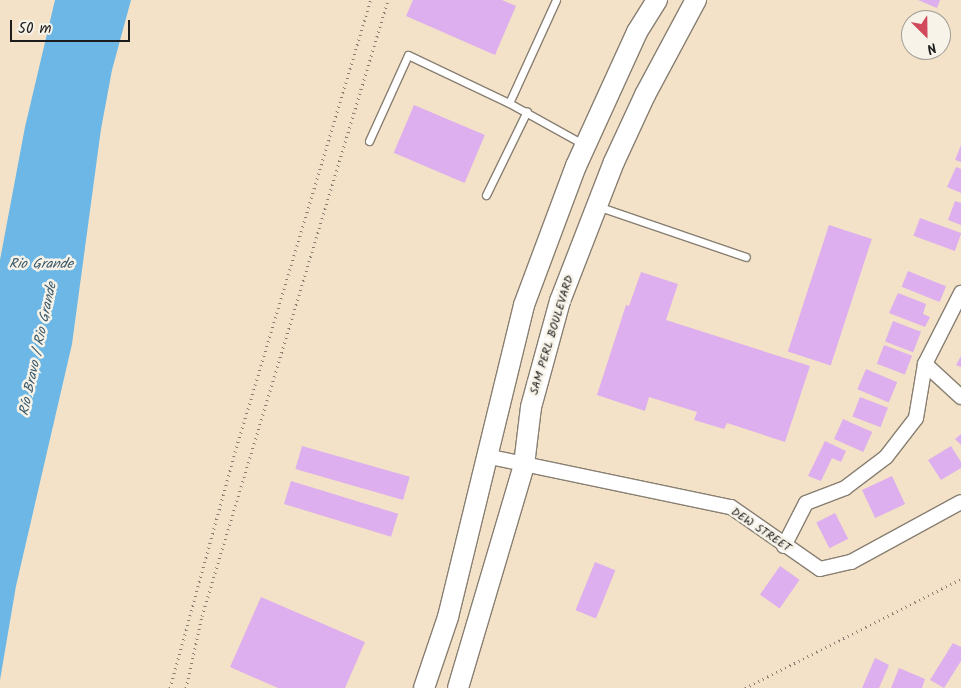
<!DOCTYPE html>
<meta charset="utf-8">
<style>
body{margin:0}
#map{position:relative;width:961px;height:688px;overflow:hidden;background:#f3e2c7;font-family:Kalam,sans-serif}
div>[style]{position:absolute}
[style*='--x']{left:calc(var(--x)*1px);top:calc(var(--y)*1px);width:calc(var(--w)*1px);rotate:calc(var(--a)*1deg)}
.water>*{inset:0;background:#6cb7e5}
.building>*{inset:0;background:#ddafee;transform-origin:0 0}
.path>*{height:3px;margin-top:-1.5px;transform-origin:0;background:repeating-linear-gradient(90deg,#887f72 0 1px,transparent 0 5px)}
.roads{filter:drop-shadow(1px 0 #887f72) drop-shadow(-1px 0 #887f72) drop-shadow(0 1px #887f72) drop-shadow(0 -1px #887f72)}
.service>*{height:7px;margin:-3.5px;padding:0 3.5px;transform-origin:3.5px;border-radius:3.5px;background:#fff}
.minor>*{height:14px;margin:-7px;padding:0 7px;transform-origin:7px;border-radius:7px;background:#fff}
.secondary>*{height:20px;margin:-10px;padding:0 10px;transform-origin:10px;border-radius:10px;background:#fff}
span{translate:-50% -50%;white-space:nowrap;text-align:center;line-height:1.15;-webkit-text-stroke:5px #f7f3e8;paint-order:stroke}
.street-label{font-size:12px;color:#1c1c1c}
.water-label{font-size:14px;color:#3c5a6c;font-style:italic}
.north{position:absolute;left:901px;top:10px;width:50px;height:50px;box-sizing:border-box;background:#f7f3e8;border:1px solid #9f9d96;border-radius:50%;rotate:157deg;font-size:14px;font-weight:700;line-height:20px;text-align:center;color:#1c1c1c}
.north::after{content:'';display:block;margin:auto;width:18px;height:22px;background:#d1495b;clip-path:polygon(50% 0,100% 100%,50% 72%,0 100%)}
.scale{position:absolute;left:10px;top:20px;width:120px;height:22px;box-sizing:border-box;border:2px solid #1c1c1c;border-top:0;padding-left:6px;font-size:15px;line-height:18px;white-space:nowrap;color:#1c1c1c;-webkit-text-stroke:4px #f7f3e8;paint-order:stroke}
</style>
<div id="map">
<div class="water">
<div style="clip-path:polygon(55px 0,131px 0,112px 70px,101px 129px,72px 344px,16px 586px,0 680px,0 260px,25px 127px)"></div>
</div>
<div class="building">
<div style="clip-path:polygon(413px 0,502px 0,516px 6px,495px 55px,406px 16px)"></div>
<div style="clip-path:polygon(918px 0,940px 0,937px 8px)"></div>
<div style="left:414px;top:105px;width:77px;height:52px;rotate:23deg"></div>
<div style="clip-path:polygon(961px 145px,961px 162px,955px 160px)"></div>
<div style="clip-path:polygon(956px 167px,961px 169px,961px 193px,947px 187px)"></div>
<div style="clip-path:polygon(955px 201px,961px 203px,961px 225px,948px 220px)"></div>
<div style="left:920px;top:218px;width:44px;height:19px;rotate:20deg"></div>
<div style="left:829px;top:225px;width:45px;height:133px;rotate:18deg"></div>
<div style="left:908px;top:271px;width:41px;height:17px;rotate:22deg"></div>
<div style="clip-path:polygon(641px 272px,678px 284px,666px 320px,810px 366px,785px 442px,727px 423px,724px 429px,694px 420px,697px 412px,649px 397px,645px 411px,597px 395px,626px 305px,629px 306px)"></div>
<div style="clip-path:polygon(898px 293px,926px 304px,923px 314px,930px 317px,925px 327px,889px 313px)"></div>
<div style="left:893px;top:321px;width:30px;height:22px;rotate:21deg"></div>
<div style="left:884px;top:345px;width:30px;height:20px;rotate:21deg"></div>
<div style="clip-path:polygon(961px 356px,961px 367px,956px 365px)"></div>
<div style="left:866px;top:369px;width:34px;height:22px;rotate:23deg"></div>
<div style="left:860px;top:397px;width:30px;height:21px;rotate:21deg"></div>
<div style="left:843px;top:419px;width:32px;height:22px;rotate:24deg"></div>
<div style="clip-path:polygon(961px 434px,961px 445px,955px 439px)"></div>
<div style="clip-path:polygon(825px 441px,846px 451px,841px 462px,832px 458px,821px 481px,808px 476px)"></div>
<div style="left:302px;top:446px;width:112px;height:24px;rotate:16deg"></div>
<div style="clip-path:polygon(951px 446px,961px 462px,961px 468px,941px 480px,928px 460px)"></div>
<div style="left:892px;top:476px;width:31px;height:33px;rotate:65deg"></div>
<div style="left:291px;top:481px;width:112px;height:24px;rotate:17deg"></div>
<div style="left:835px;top:513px;width:29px;height:21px;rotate:63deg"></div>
<div style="left:595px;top:562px;width:22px;height:52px;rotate:22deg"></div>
<div style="left:780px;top:566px;width:24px;height:35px;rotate:35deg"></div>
<div style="clip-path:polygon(261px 597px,365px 642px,345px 688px,278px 688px,230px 667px)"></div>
<div style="clip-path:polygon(953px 643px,961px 647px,961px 661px,944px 688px,930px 680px)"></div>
<div style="clip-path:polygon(875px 658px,889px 665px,879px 688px,862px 688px)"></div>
<div style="clip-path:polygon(899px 668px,925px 679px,922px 688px,891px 688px)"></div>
</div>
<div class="path">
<div style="--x:170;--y:688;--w:245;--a:-74.6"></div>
<div style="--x:235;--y:452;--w:472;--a:-73.3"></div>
<div style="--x:186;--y:688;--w:74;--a:-77.5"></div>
<div style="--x:202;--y:616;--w:643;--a:-73.2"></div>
<div style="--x:745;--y:688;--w:242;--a:-26.8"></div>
</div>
<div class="roads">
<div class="service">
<div style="--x:556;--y:0;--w:113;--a:114.5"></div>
<div style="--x:509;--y:103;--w:85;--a:29"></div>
<div style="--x:369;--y:141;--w:94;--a:-65.6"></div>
<div style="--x:408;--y:55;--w:112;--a:25.4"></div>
<div style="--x:486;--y:195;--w:93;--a:-64"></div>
<div style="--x:600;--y:207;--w:154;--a:18.9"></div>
</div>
<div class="minor">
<div style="--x:925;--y:364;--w:49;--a:42.5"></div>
<div style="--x:486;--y:456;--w:250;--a:11.8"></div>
<div style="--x:731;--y:507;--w:108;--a:34.9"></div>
<div style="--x:820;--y:569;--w:32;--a:-13"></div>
<div style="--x:851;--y:562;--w:125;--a:-28.6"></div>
<div style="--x:784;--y:546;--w:48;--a:-62.9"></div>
<div style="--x:806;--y:503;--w:42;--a:-21"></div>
<div style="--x:845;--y:488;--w:51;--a:-37.1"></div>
<div style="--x:886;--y:457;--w:49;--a:-52.4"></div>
<div style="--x:916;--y:418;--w:55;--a:-80.5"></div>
<div style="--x:925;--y:364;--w:80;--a:-63.1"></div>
</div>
<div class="secondary">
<div style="--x:424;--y:688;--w:75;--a:-71.3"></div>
<div style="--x:448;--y:617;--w:321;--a:-76.3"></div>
<div style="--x:524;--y:305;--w:148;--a:-69.5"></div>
<div style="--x:576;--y:166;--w:147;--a:-65.5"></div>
<div style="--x:637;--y:32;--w:38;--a:-58"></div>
<div style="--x:458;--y:688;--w:233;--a:-73.5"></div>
<div style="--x:524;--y:465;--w:58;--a:-83.1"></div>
<div style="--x:531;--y:407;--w:110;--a:-74.7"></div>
<div style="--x:560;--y:301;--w:149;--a:-68.8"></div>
<div style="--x:614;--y:162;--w:74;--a:-65.2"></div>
<div style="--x:645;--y:95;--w:108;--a:-61.8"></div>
</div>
</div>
<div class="street-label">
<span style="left:552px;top:335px;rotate:-73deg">SAM PERL BOULEVARD</span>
<span style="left:761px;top:530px;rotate:34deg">DEW STREET</span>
</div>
<div class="water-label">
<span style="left:41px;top:264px">Rio Grande</span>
<span style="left:38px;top:349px;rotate:-78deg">Río Bravo / Rio Grande</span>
</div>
<div class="north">N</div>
<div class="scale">50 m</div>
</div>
